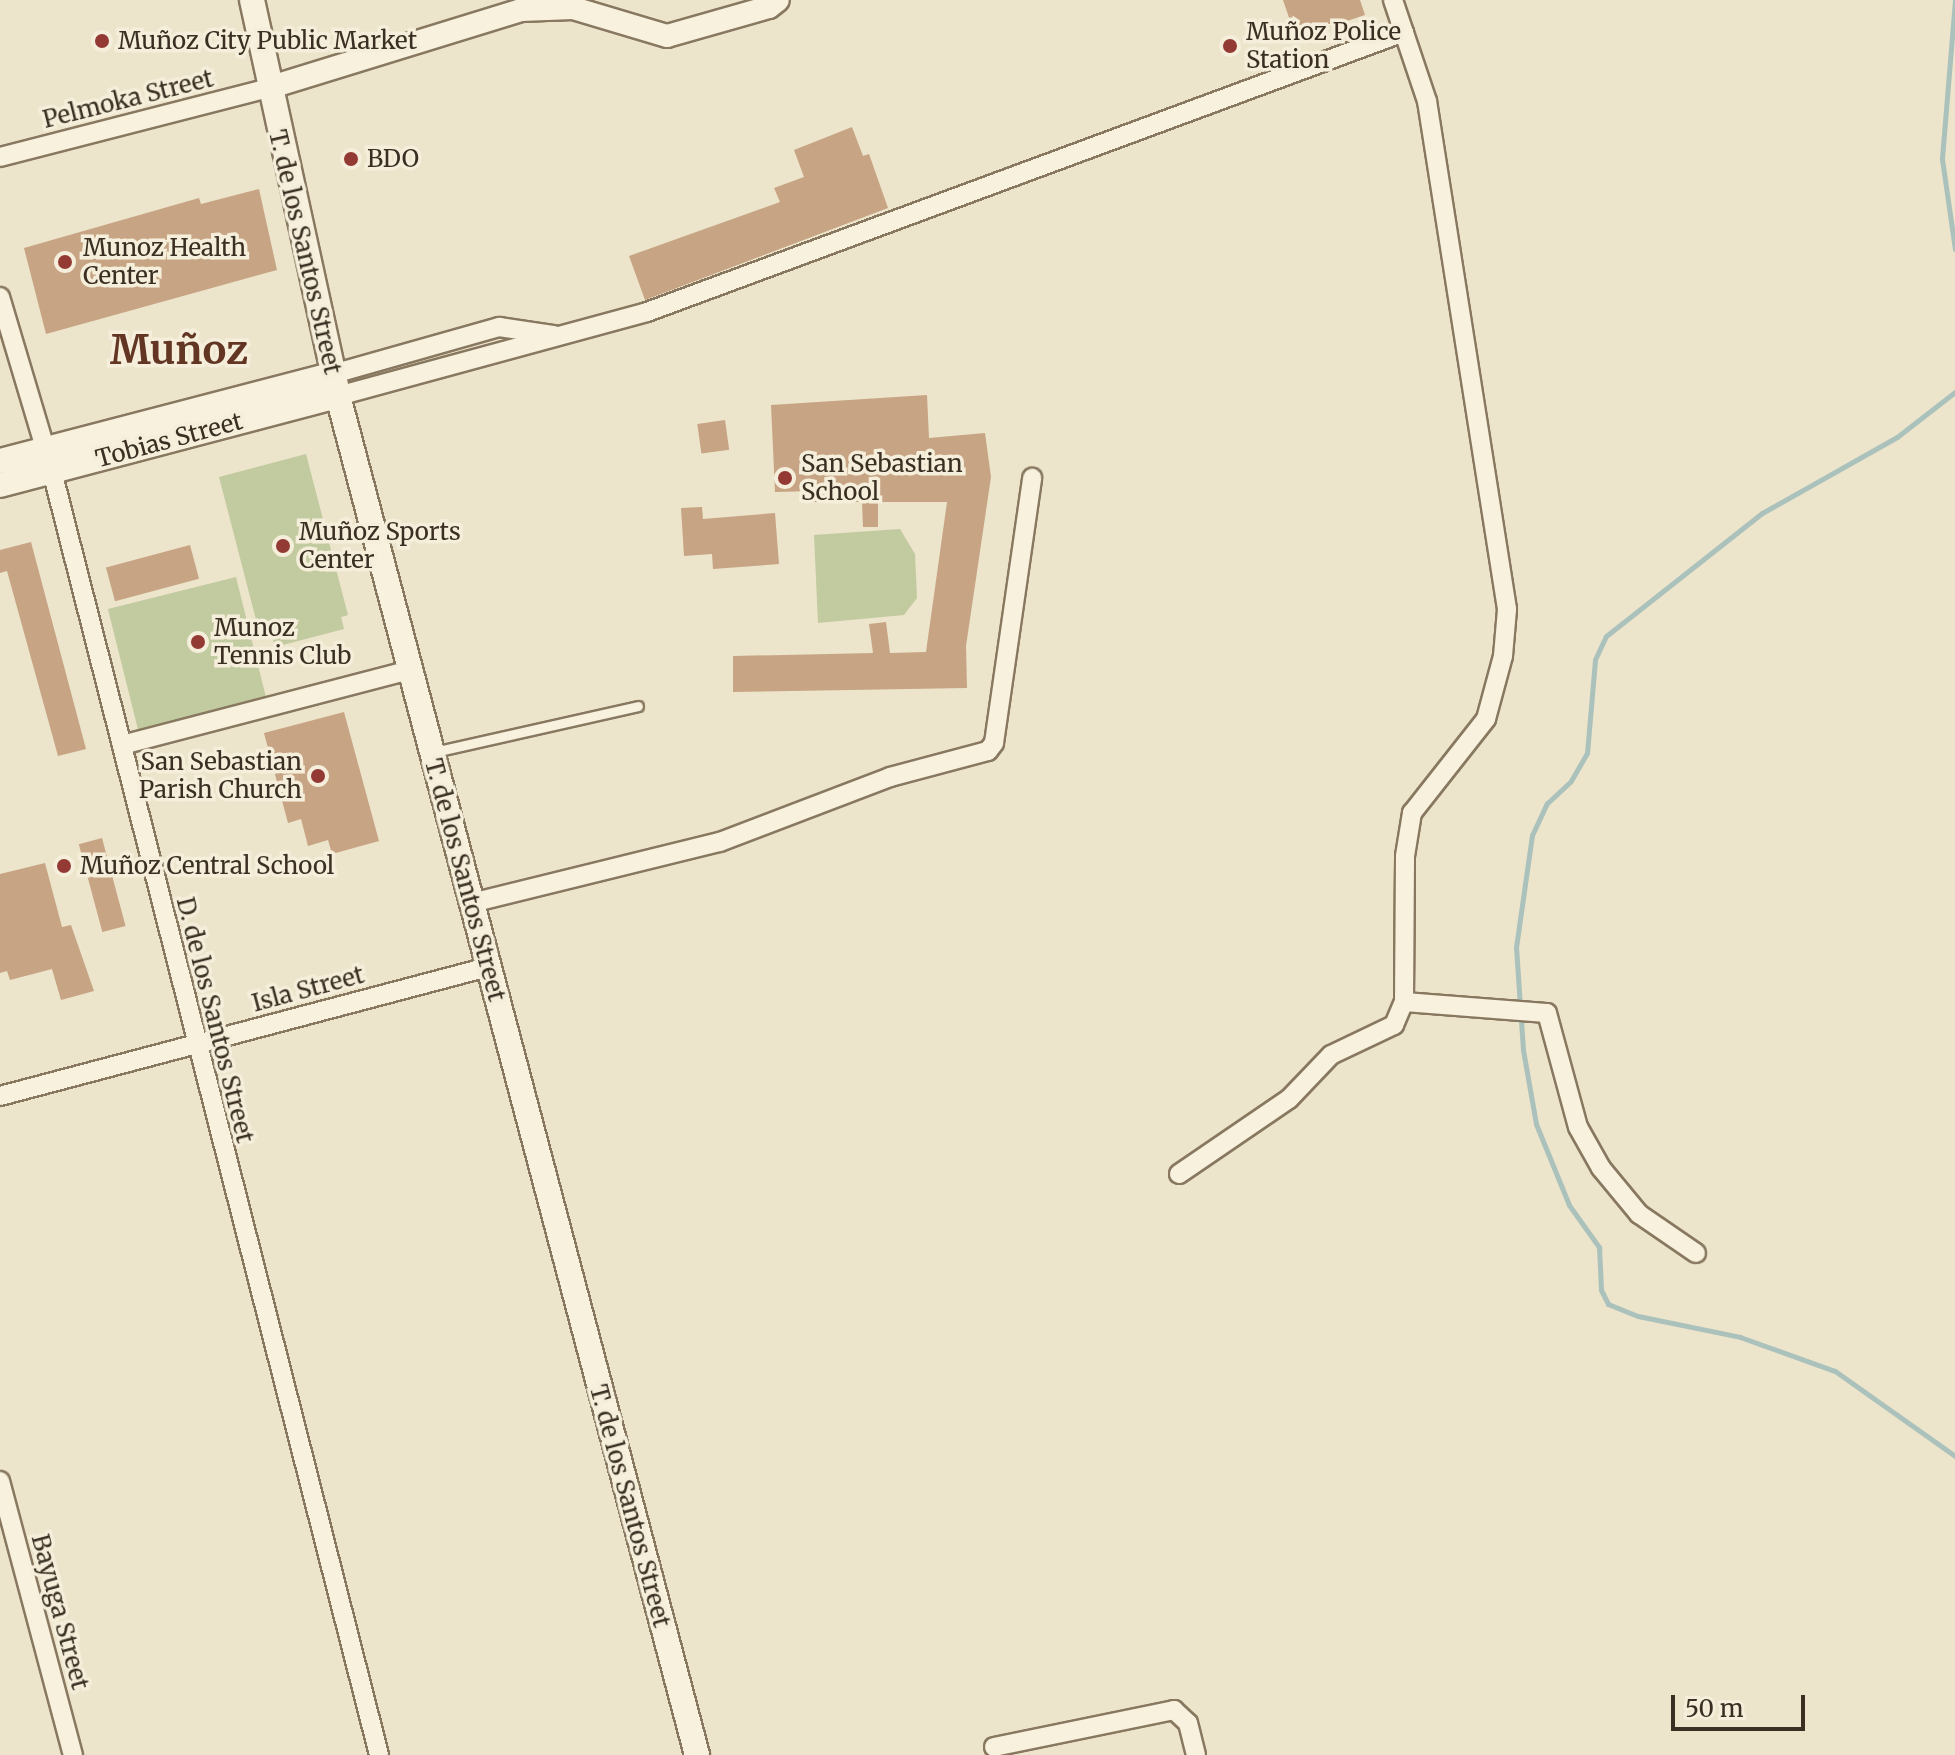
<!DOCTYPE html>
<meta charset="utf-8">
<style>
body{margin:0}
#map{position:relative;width:1955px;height:1755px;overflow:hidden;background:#ece4cb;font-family:Merriweather,serif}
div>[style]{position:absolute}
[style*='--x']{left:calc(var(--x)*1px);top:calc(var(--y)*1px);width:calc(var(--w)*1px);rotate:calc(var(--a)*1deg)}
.green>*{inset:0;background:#c2ca9f;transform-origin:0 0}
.stream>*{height:5px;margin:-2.5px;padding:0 2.5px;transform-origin:2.5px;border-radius:2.5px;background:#abc1bc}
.building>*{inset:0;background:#c7a483;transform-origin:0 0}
.roads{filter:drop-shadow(2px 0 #887860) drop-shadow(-2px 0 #887860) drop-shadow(0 2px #887860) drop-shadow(0 -2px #887860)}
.service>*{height:9px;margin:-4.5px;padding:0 4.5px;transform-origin:4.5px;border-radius:4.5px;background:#f7f1de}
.minor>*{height:18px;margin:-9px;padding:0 9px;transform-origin:9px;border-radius:9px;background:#f7f1de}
.tertiary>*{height:22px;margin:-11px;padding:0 11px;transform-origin:11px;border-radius:11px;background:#f7f1de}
.secondary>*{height:24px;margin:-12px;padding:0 12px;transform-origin:12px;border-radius:12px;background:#f7f1de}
.dots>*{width:22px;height:22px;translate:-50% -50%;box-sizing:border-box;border:4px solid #f4eeda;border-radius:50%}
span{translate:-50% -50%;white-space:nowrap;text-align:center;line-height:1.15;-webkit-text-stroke:7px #f4eeda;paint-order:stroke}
.poi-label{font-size:24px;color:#3a2f22}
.left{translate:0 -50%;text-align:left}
.right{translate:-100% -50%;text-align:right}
.street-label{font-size:24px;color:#3a2f22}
.town-label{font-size:40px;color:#633624;font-weight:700}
.scale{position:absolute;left:1671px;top:1695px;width:134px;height:36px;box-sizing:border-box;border:4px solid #3a2f22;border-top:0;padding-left:10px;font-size:24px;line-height:28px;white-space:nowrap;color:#3a2f22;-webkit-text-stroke:6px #f4eeda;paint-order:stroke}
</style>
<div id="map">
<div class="green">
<div style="clip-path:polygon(306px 454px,348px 615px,341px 617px,344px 629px,275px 647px,272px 636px,261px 639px,219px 477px)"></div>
<div style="clip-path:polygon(900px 529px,915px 554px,917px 598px,904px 615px,818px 623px,814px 535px)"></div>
<div style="left:236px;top:577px;width:124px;height:132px;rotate:76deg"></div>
</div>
<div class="stream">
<div style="--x:1955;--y:0;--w:160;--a:94.7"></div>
<div style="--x:1942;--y:159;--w:91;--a:81.8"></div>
<div style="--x:1955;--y:392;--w:73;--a:142.2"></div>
<div style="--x:1897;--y:437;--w:155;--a:150.6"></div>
<div style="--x:1762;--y:513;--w:199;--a:141.7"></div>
<div style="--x:1606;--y:636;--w:26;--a:115"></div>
<div style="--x:1595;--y:660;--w:93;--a:94.9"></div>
<div style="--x:1587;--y:753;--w:32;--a:120"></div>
<div style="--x:1571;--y:781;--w:33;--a:137"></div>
<div style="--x:1547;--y:803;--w:35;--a:115"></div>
<div style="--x:1532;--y:835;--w:113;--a:98.1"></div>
<div style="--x:1516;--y:947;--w:103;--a:86.1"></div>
<div style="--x:1523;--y:1050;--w:75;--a:80"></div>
<div style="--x:1536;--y:1124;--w:87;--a:67.8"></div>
<div style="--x:1569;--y:1205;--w:52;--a:54.5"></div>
<div style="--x:1599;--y:1247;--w:43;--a:87.3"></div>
<div style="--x:1601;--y:1290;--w:16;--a:63"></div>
<div style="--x:1608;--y:1304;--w:32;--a:22"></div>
<div style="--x:1638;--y:1316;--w:104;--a:11.6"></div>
<div style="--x:1740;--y:1337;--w:101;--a:19.7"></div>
<div style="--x:1835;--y:1371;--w:147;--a:35.3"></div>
</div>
<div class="building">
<div style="clip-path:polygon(1283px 0,1360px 0,1365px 15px,1296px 38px)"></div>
<div style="clip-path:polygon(852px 127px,863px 156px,869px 154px,888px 208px,645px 300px,629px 256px,780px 202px,774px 188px,804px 177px,794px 150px)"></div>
<div style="clip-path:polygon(259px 189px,277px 270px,46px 334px,24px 248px,199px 198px,201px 204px)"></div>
<div style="clip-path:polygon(927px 395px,929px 438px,985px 433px,991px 477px,966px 646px,967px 688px,733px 692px,733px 656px,873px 653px,869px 624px,886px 622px,890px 653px,926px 652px,947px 502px,878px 502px,878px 527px,863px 527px,862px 502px,814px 502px,814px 491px,775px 492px,771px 405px)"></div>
<div style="left:725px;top:420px;width:30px;height:28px;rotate:82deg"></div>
<div style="clip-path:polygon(702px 507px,703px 519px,775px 513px,779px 564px,713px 569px,712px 554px,684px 556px,681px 508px)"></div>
<div style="clip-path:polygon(31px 542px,86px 749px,58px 756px,7px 571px,0 573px,0 550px)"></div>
<div style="left:190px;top:545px;width:35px;height:87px;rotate:75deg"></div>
<div style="clip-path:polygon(344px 712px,379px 841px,332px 854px,328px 840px,308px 846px,301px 819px,288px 823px,264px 733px)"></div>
<div style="left:102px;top:838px;width:91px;height:24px;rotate:75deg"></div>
<div style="clip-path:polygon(45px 863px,62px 927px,71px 925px,94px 991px,61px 1000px,52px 969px,10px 980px,7px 971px,0 973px,0 874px)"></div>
</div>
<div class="roads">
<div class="service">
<div style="--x:434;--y:752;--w:209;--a:-12.7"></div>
</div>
<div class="minor">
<div style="--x:0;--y:157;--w:277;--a:-14.4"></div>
<div style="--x:0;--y:297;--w:182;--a:73.4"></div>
<div style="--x:52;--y:471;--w:1325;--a:75.71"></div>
<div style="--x:333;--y:374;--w:173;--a:-15.8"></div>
<div style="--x:499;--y:327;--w:56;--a:8.3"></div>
<div style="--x:338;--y:396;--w:320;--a:-15.2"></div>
<div style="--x:647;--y:312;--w:807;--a:-20.3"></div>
<div style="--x:122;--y:745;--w:298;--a:-14.6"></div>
<div style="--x:471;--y:903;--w:256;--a:-13.8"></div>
<div style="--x:720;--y:842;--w:182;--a:-20.9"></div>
<div style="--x:890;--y:777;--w:101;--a:-14.9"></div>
<div style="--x:988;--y:751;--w:10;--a:-53"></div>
<div style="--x:994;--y:743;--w:268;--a:-81.8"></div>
<div style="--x:1404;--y:1002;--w:143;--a:4.4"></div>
<div style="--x:1547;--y:1013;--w:118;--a:74.8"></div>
<div style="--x:1578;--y:1127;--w:47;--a:60.7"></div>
<div style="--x:1601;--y:1168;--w:60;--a:50.4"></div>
<div style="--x:1639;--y:1214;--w:69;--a:34.4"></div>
<div style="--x:0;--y:1096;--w:505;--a:-14.81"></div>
<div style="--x:1179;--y:1174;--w:133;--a:-34.3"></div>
<div style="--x:1289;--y:1099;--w:61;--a:-46.3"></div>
<div style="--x:1331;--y:1055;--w:70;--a:-25.5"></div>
<div style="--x:1394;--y:1025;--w:25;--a:-67"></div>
<div style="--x:1404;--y:1002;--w:146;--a:-89.6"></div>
<div style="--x:1405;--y:856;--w:44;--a:-80.8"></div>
<div style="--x:1412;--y:813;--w:120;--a:-51.8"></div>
<div style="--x:1486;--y:719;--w:65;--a:-74.9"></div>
<div style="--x:1503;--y:656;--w:47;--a:-85.1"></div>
<div style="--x:1507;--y:609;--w:514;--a:-98.95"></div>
<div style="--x:1427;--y:101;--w:107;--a:-108.6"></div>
<div style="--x:0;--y:1481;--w:284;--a:75.1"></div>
<div style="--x:994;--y:1747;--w:184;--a:-11.6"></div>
<div style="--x:1174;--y:1710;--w:19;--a:43"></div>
<div style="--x:1188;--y:1723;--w:33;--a:76"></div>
</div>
<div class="tertiary">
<div style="--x:268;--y:88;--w:265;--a:-17.1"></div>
<div style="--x:521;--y:10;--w:52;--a:-2.2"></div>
<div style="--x:573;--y:8;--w:98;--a:16.6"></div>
<div style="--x:667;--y:36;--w:106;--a:-15.9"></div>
<div style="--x:769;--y:7;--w:11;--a:-38"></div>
</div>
<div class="secondary">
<div style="--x:252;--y:0;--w:405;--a:77.7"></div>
<div style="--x:338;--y:396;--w:1406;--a:75.2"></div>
<div style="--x:0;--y:461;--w:344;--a:-14.6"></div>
<div style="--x:0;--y:485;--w:350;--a:-14.8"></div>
</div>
</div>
<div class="dots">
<div style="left:102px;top:41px;background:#933a34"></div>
<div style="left:1230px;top:46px;background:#933a34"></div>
<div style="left:351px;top:159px;background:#933a34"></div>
<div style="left:65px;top:262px;background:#933a34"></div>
<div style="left:785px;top:478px;background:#933a34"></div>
<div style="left:283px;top:546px;background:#933a34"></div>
<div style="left:198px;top:642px;background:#933a34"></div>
<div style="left:318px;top:776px;background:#933a34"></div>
<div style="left:64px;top:866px;background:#933a34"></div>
</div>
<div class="poi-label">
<span class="left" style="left:1246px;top:46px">Muñoz Police<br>Station</span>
<span class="left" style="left:118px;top:41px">Muñoz City Public Market</span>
<span class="left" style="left:367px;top:159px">BDO</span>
<span class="left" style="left:83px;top:262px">Munoz Health<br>Center</span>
<span class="left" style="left:801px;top:478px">San Sebastian<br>School</span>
<span class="left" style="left:299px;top:546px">Muñoz Sports<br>Center</span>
<span class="left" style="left:214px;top:642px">Munoz<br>Tennis Club</span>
<span class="right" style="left:302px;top:776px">San Sebastian<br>Parish Church</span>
<span class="left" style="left:80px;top:866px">Muñoz Central School</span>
</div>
<div class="street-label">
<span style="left:128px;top:99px;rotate:-14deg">Pelmoka Street</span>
<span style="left:305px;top:252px;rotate:77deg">T. de los Santos Street</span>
<span style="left:169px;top:440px;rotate:-15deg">Tobias Street</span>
<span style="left:465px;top:880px;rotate:75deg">T. de los Santos Street</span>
<span style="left:308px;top:989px;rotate:-15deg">Isla Street</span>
<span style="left:215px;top:1020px;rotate:76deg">D. de los Santos Street</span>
<span style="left:630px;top:1506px;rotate:75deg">T. de los Santos Street</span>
<span style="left:60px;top:1612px;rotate:75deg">Bayuga Street</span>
</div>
<div class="town-label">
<span style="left:179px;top:350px">Muñoz</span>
</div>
<div class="scale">50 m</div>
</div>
